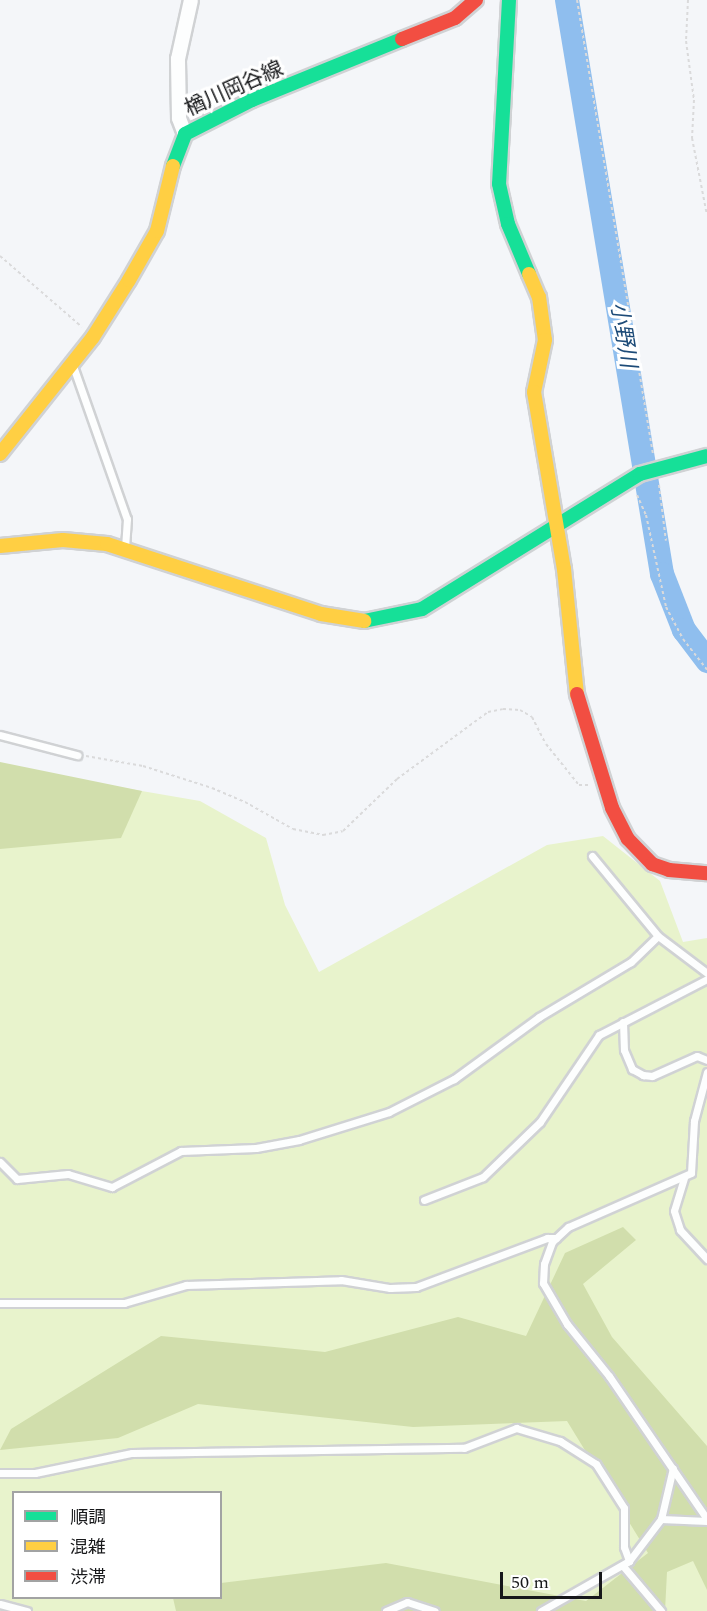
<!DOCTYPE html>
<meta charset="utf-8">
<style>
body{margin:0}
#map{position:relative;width:707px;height:1611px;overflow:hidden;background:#f4f6f9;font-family:Spectral,"Noto Sans JP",serif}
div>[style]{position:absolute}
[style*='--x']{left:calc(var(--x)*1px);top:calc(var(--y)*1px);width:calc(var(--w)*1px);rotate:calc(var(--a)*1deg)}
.green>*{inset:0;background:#e8f3cc}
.forest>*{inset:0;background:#d1deac}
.river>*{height:24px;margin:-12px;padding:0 12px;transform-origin:12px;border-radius:12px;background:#8fbeee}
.path>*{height:2px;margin-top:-1px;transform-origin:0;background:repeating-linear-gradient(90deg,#dadadb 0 3px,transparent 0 6px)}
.roads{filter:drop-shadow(2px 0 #d0d2d4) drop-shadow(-2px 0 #d0d2d4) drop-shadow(0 2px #d0d2d4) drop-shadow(0 -2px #d0d2d4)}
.lane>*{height:7px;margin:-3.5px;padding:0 3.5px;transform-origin:3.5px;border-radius:3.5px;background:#fdfefe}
.street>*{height:14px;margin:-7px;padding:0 7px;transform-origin:7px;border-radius:7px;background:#fdfefe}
.fast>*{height:14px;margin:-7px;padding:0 7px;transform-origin:7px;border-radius:7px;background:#16e098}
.slow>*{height:14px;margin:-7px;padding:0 7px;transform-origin:7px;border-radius:7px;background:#ffcf43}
.jam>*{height:14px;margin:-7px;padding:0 7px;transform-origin:7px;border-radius:7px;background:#f24e42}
span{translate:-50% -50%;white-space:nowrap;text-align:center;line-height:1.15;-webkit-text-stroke:6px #fff;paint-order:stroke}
.street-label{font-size:21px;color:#17181a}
.water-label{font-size:22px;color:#1d4b78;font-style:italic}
.legend{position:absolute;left:12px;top:1491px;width:210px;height:108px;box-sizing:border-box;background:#fff;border:2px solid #a2a3a3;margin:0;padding:8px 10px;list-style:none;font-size:18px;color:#17181a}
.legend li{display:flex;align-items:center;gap:12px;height:30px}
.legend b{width:30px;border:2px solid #a2a3a3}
.scale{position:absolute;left:500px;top:1572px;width:102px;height:27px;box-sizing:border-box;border:3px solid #17181a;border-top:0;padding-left:8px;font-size:18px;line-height:21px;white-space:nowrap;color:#17181a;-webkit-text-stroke:4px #fff;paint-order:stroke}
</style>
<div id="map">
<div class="green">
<div style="clip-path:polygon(evenodd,37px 773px,200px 801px,266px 838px,285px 905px,319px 972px,547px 845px,603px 836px,660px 881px,683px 942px,707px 938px,707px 1611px,0 1611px,0 778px,37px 773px,14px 1492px,220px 1492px,220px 1598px,14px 1598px,14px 1492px)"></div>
</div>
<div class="forest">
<div style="clip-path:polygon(0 762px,142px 791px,121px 838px,0 849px)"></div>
<div style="clip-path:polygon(623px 1227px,636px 1240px,583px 1284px,612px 1337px,707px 1446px,707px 1590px,693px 1561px,667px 1572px,665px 1611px,176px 1611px,173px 1598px,220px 1598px,221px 1583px,386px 1563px,586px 1601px,648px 1553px,567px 1421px,413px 1427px,198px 1404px,118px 1438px,0 1450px,11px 1429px,161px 1336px,325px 1352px,458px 1317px,526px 1336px,565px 1253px)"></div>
</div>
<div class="river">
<div style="--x:567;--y:0;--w:582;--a:80.6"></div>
<div style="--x:662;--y:574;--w:60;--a:68.6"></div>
<div style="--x:684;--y:630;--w:39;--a:53"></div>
</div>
<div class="path">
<div style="--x:577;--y:0;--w:462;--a:80.5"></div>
<div style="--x:688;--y:0;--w:41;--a:92.8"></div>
<div style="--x:686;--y:41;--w:60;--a:82.3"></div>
<div style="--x:694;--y:100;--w:38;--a:93"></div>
<div style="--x:692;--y:138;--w:78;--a:79"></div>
<div style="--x:0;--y:256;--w:108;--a:40.9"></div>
<div style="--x:659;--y:485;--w:56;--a:82.9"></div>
<div style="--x:637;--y:495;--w:22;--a:66"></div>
<div style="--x:646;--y:515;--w:94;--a:77.7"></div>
<div style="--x:666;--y:607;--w:36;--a:62"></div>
<div style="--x:683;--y:639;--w:39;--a:52"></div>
<div style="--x:86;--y:756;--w:58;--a:10"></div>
<div style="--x:143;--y:766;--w:72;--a:17.7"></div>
<div style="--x:212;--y:788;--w:36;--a:23"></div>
<div style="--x:245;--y:802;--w:55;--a:29.4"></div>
<div style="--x:293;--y:829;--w:31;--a:11"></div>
<div style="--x:323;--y:835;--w:20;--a:-11"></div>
<div style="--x:343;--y:831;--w:75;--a:-43.9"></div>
<div style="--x:397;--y:779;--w:113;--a:-36.4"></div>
<div style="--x:488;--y:712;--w:15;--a:-11"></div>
<div style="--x:503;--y:709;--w:17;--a:3"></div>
<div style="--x:520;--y:710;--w:14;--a:30"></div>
<div style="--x:532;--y:717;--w:30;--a:63"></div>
<div style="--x:546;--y:744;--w:53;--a:51.2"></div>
<div style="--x:579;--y:785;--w:11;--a:0"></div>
</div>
<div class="roads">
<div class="lane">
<div style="--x:73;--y:366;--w:162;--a:70.6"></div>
<div style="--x:127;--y:519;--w:31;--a:94"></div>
<div style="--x:0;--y:735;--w:80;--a:14.6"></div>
<div style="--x:592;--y:856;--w:104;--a:50.5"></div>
<div style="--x:623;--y:1022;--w:28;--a:88"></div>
<div style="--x:624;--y:1050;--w:21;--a:67"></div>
<div style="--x:632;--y:1069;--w:13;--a:29"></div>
<div style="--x:643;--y:1075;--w:9;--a:6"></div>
<div style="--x:652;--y:1076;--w:49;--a:-24"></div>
<div style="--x:697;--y:1056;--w:11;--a:22"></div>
<div style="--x:707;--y:1072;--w:51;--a:104.9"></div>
<div style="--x:694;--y:1121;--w:52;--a:93.3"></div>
<div style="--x:691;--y:1173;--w:134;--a:156.3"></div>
<div style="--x:568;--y:1227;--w:22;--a:137"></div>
<div style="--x:552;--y:1242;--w:23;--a:110"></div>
<div style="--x:544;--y:1264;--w:19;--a:93"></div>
<div style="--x:543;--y:1283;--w:48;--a:59.7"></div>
<div style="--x:567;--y:1324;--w:67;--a:51.1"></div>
<div style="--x:609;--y:1376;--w:173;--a:55.6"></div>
<div style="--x:0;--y:1162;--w:24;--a:45"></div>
<div style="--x:17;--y:1179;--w:51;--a:-5.6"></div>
<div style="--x:68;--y:1174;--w:46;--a:16.5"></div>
<div style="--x:112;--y:1187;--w:78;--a:-27.6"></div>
<div style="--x:181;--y:1151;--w:75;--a:-2.3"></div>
<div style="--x:256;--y:1148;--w:44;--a:-10.5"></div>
<div style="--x:299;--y:1140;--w:94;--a:-17.3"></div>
<div style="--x:389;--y:1112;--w:73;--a:-26.9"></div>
<div style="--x:454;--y:1079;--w:105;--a:-36.1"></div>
<div style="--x:539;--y:1017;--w:107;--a:-30.9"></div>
<div style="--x:631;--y:962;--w:37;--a:-44"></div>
<div style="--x:658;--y:936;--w:61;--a:37.1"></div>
<div style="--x:684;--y:1178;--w:34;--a:107"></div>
<div style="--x:674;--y:1211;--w:20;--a:72"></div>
<div style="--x:680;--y:1230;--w:40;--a:47"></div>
<div style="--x:424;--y:1200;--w:63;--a:-21.3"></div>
<div style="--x:483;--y:1177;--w:79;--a:-44"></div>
<div style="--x:540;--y:1122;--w:105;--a:-55.9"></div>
<div style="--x:599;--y:1035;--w:122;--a:-27.4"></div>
<div style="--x:0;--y:1303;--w:124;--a:0"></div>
<div style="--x:124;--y:1303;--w:65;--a:-16.2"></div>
<div style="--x:186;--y:1285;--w:155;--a:-1.8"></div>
<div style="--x:341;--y:1280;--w:50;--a:9.3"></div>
<div style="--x:390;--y:1288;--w:26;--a:-2"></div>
<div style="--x:416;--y:1287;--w:140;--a:-20.5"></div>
<div style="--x:547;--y:1238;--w:9;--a:0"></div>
<div style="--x:0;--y:1473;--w:35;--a:0"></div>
<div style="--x:35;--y:1473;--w:99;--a:-11.7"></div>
<div style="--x:132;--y:1453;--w:332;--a:-0.9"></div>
<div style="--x:464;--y:1448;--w:56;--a:-21"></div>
<div style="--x:516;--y:1428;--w:46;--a:16.5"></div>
<div style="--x:560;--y:1441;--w:43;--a:32.6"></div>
<div style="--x:596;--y:1464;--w:52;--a:57.5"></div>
<div style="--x:624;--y:1508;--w:39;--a:90"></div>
<div style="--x:624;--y:1547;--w:15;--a:70"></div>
<div style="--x:661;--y:1519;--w:46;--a:2.5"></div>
<div style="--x:623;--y:1566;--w:59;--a:49.8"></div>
<div style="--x:0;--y:1604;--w:28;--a:15"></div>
<div style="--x:386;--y:1611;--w:23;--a:-23"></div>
<div style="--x:407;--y:1602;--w:29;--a:18"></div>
<div style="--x:541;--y:1611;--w:101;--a:-29.6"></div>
<div style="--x:629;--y:1561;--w:53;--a:-52.7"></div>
<div style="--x:661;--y:1519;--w:52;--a:-76.8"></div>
</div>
<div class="street">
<div style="--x:185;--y:134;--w:17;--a:-111"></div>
<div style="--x:179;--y:118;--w:59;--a:-91"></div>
<div style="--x:178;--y:59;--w:60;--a:-77.6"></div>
</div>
<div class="fast">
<div style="--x:509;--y:0;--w:184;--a:93.1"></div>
<div style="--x:499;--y:184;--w:41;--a:77.3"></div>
<div style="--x:508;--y:224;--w:54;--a:67.2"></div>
<div style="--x:173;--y:166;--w:34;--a:-69"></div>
<div style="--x:185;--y:134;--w:75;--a:-26.9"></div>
<div style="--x:252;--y:100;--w:162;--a:-22.1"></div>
<div style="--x:364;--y:621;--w:59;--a:-11.7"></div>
<div style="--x:422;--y:609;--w:256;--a:-31.8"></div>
<div style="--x:640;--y:474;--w:69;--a:-15"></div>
</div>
<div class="slow">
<div style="--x:529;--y:274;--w:25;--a:67"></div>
<div style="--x:539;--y:297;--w:43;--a:82.1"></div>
<div style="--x:545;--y:340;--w:53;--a:101.9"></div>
<div style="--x:534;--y:392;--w:180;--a:80.4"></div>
<div style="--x:564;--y:569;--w:126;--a:84.1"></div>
<div style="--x:0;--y:454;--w:149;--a:-51.5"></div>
<div style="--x:93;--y:337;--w:67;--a:-57.7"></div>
<div style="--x:129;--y:280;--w:56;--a:-60.3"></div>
<div style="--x:157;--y:231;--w:67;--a:-76.2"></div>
<div style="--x:0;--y:546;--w:63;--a:-5.4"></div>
<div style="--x:63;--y:540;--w:44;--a:5.2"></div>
<div style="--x:107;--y:544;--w:225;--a:18.1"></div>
<div style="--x:321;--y:614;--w:44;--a:9.2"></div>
</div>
<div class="jam">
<div style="--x:402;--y:39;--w:57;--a:-21.6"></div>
<div style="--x:455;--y:18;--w:28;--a:-41"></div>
<div style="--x:577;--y:694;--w:119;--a:72.9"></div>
<div style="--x:612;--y:808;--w:35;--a:63"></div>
<div style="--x:628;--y:839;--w:35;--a:46"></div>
<div style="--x:652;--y:864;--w:18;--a:19"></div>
<div style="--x:669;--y:870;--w:38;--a:5"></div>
</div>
</div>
<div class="street-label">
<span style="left:234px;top:89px;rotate:-24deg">楢川岡谷線</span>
</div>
<div class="water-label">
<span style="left:623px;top:335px;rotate:81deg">小野川</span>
</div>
<ul class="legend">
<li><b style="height:8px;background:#16e098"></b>順調</li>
<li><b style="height:8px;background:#ffcf43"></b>混雑</li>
<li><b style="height:8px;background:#f24e42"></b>渋滞</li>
</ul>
<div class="scale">50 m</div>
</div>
